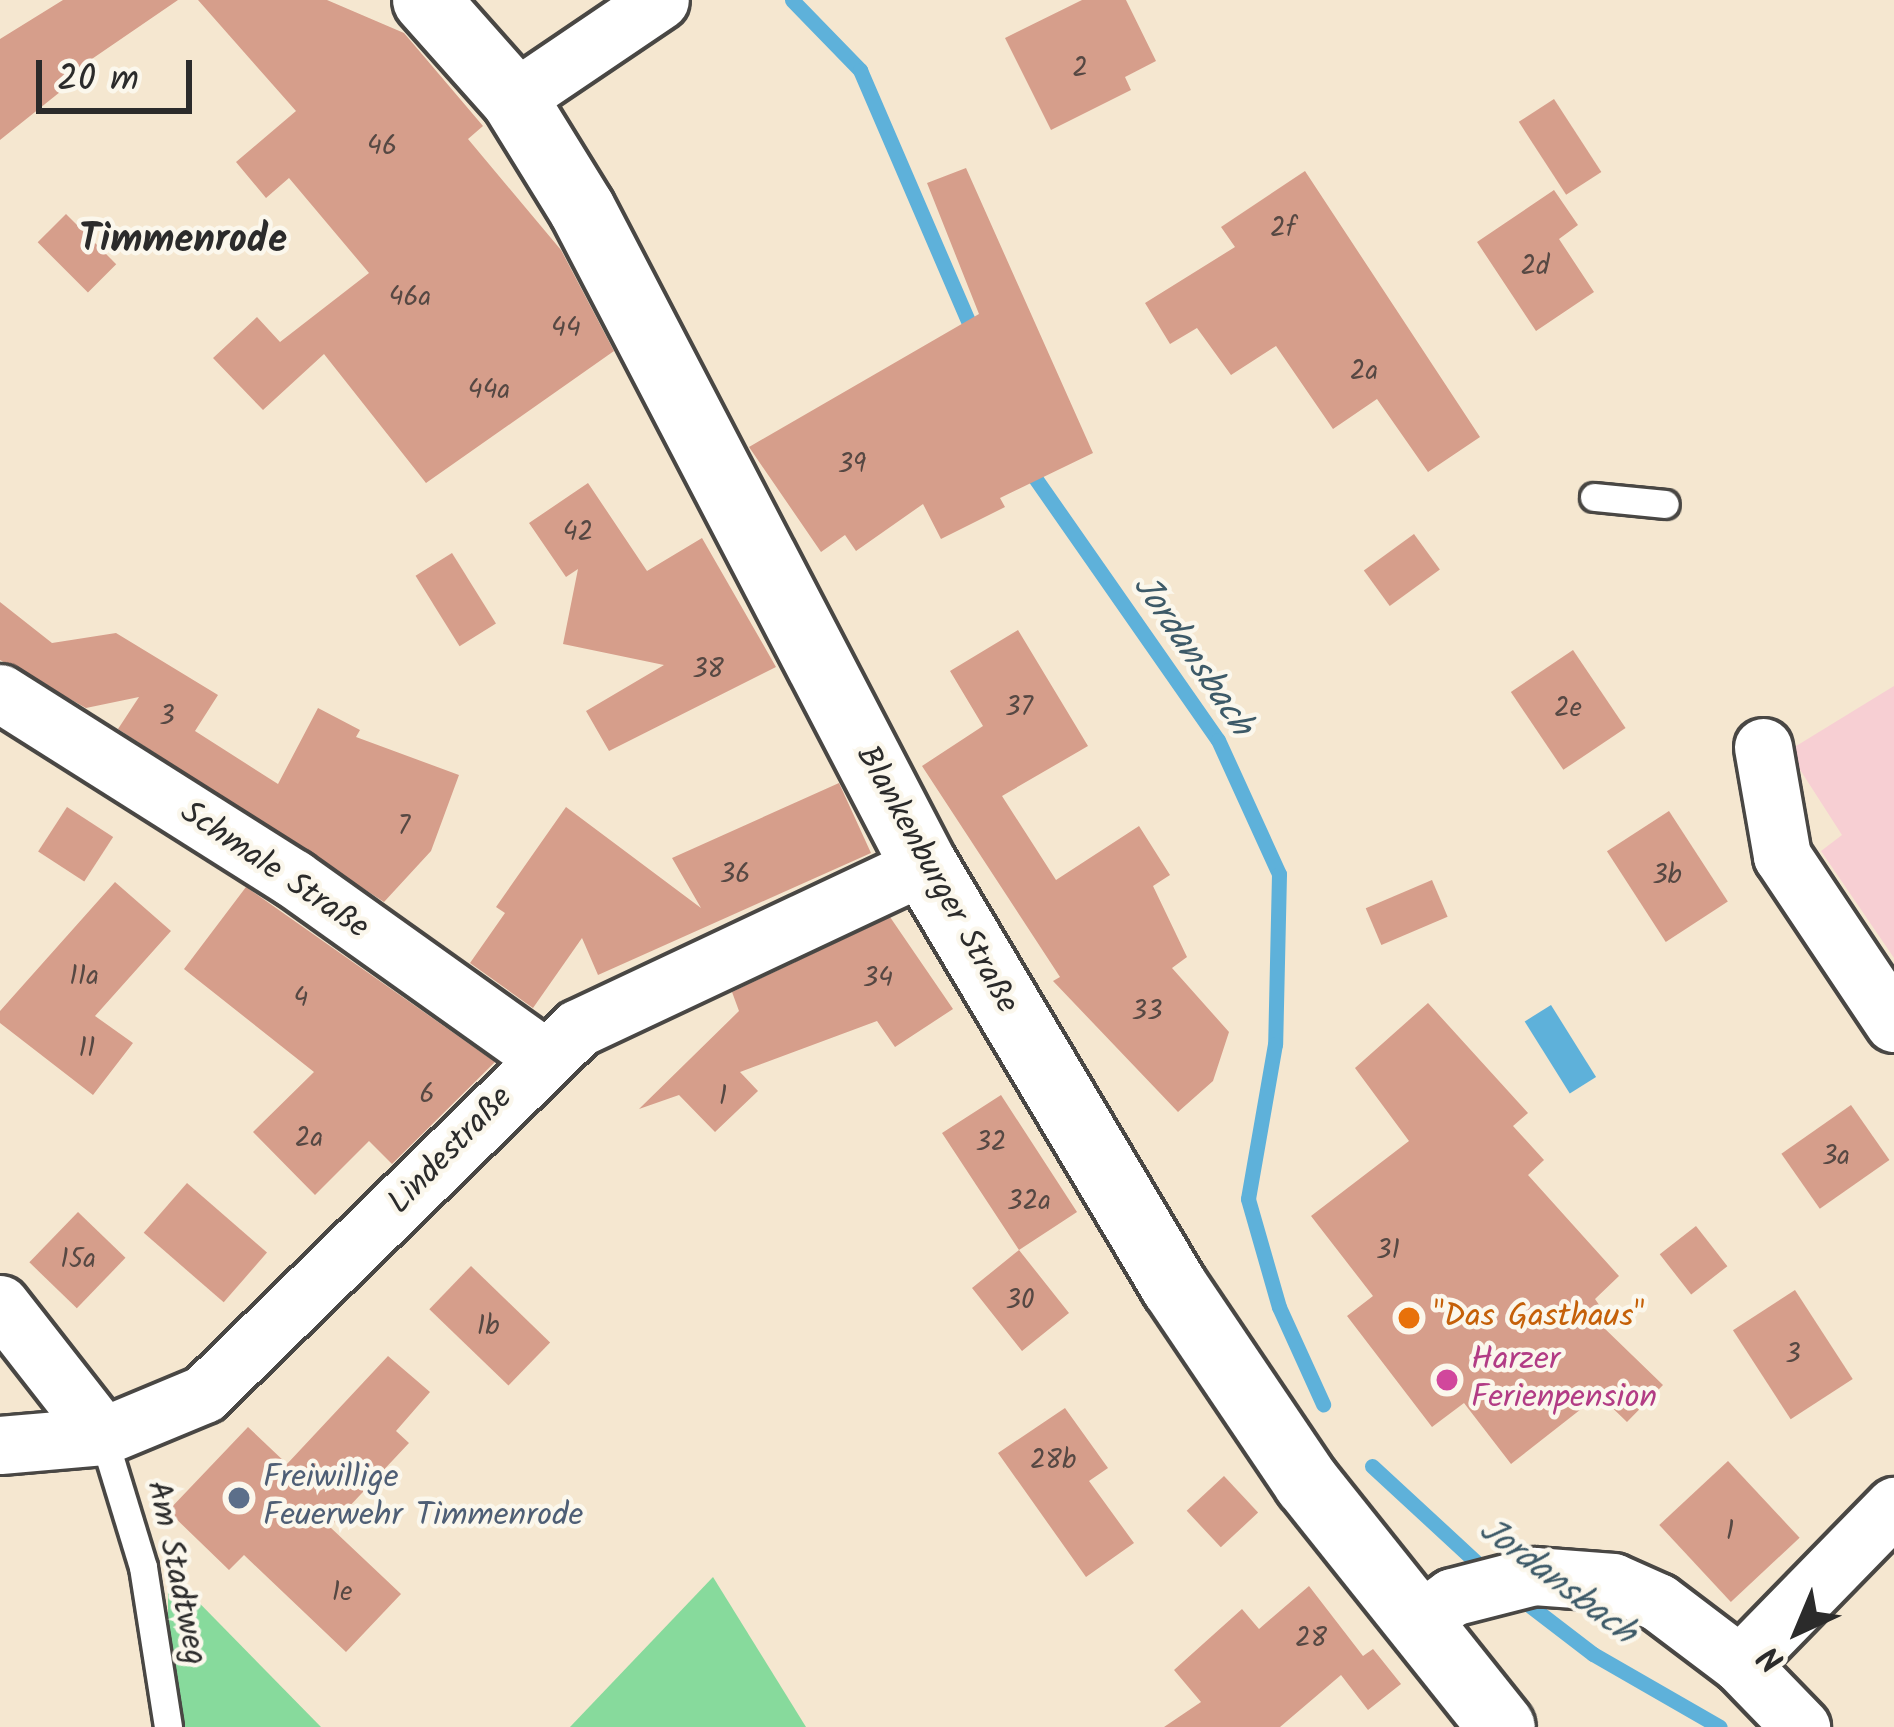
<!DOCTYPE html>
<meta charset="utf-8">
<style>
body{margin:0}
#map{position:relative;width:1894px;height:1727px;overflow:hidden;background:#f5e7d0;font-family:Kalam,sans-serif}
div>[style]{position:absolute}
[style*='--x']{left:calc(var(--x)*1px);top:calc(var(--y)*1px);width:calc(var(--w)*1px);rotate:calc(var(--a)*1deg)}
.built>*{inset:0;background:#f7cfd3}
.green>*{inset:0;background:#87da9c}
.water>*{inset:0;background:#5eb1da;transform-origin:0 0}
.stream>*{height:15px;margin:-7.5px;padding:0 7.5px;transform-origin:7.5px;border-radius:7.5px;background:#5eb1da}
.building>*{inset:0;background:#d69e8b;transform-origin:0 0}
.roads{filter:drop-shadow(3px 0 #494744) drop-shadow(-3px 0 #494744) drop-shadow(0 3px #494744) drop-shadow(0 -3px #494744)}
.lane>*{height:27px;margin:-13.5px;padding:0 13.5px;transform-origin:13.5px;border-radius:13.5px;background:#fff}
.street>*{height:57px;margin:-28.5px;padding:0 28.5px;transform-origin:28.5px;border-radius:28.5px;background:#fff}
.secondary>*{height:66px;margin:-33px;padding:0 33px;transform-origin:33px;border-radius:33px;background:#fff}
.dots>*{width:33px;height:33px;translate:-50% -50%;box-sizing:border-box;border:6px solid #fbf7ec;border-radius:50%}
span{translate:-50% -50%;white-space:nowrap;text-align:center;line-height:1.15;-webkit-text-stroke:9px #fbf7ec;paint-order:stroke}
.number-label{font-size:27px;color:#564843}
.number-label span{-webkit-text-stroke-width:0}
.street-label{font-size:33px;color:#2b2b2b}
.food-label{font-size:33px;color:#c56008}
.left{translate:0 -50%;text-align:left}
.hotel-label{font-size:33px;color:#b23c85}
.service-label{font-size:33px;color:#4e5e75}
.water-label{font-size:36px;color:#3d5a68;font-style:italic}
.quarter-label{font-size:39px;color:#2b2b2b;font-weight:700}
.north{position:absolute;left:1738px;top:1571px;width:120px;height:120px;-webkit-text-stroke:9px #fbf7ec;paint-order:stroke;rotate:224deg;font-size:33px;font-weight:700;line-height:48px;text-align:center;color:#2b2b2b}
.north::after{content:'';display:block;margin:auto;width:42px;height:54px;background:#2b2b2b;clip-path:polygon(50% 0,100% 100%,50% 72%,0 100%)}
.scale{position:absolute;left:36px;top:60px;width:156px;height:54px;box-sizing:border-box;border:6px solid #2b2b2b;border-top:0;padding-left:15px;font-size:36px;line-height:42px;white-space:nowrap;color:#2b2b2b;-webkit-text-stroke:9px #fbf7ec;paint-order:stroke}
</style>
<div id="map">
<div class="built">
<div style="clip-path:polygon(1894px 686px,1894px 958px,1821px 851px,1842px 835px,1788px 751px)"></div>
</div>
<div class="green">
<div style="clip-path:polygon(168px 1571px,321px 1727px,185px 1727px,168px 1634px)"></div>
<div style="clip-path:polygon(713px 1577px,806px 1727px,570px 1727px)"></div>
</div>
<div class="water">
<div style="left:1551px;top:1005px;width:85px;height:31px;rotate:58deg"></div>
</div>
<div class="stream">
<div style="--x:792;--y:0;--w:98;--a:45.8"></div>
<div style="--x:860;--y:70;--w:291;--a:66.7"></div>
<div style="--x:1026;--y:465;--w:335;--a:55.1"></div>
<div style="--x:1218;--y:740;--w:147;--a:65.5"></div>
<div style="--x:1279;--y:874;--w:170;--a:91.3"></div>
<div style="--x:1275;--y:1044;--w:157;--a:99.9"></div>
<div style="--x:1248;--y:1199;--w:112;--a:74"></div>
<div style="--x:1279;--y:1307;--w:107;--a:65.6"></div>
<div style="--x:1372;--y:1466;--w:158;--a:42.7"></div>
<div style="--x:1516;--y:1595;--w:97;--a:37.5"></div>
<div style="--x:1593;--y:1654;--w:146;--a:29.9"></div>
</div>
<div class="building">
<div style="clip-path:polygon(63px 0,178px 0,86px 63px,90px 68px,0 140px,0 39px)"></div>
<div style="clip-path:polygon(198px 0,327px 0,404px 33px,483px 126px,468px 139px,561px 250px,614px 351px,426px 483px,324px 354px,263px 410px,213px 358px,257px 317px,280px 342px,369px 273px,289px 178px,266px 198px,236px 162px,296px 111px)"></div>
<div style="clip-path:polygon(1082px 0,1126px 0,1156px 61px,1125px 77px,1131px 90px,1051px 130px,1005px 38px)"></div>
<div style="left:1554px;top:99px;width:87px;height:42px;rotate:57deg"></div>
<div style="clip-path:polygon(966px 168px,1093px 453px,1000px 498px,1005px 507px,941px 539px,923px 504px,856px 551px,845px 535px,821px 552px,749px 447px,979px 314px,927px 183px)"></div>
<div style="clip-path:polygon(1305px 171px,1480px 437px,1428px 472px,1377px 399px,1333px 429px,1276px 346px,1231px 375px,1197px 328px,1170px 344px,1145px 303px,1235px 247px,1221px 227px)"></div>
<div style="clip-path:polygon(1554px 190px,1578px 225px,1559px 239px,1594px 292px,1536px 331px,1477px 242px)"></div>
<div style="left:66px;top:214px;width:71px;height:40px;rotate:45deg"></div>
<div style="clip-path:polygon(588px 483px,647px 571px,702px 538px,776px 667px,609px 751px,586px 711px,664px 665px,563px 644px,578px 569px,566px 577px,529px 523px)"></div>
<div style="left:1414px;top:534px;width:44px;height:62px;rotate:54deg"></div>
<div style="left:452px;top:553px;width:83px;height:43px;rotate:58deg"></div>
<div style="clip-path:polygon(0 602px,52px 643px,116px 633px,218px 695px,195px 731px,278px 784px,318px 708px,360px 730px,356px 737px,459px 775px,431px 851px,384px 902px,118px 729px,139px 697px,86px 708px,0 660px)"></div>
<div style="clip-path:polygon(1018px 630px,1088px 746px,1002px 796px,1056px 880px,1139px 826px,1170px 875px,1153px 886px,1187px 957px,1172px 968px,1229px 1032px,1213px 1081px,1178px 1112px,1053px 981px,1060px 977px,922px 766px,983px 726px,950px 671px)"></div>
<div style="left:1573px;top:650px;width:94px;height:75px;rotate:56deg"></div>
<div style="clip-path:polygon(839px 783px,871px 853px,598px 975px,582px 938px,533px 1008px,470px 963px,505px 913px,496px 907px,566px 807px,701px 908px,672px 858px)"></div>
<div style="left:67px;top:807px;width:55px;height:53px;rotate:33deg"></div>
<div style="left:1669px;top:811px;width:108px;height:74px;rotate:57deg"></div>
<div style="left:1432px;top:880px;width:40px;height:72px;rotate:67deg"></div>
<div style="clip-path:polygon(115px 882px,171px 931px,95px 1016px,133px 1043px,93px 1095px,0 1023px,0 1011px)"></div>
<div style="clip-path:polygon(246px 887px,495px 1062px,392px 1164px,369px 1141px,315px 1195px,253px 1132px,314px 1072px,184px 969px)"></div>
<div style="clip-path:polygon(890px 917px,953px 1009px,895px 1047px,877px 1021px,740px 1072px,758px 1091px,715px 1132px,679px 1095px,639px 1109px,739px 1011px,732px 992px)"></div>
<div style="clip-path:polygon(1428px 1003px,1528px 1113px,1513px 1126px,1544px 1160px,1528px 1175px,1619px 1276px,1595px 1299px,1609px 1319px,1601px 1325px,1663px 1385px,1627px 1422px,1599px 1395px,1511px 1464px,1464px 1403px,1432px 1427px,1347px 1316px,1373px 1296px,1311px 1216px,1409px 1141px,1355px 1068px)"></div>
<div style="clip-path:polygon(1001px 1095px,1077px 1212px,1019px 1250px,1069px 1313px,1022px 1351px,972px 1288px,1019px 1250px,942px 1133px)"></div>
<div style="left:1851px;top:1105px;width:67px;height:85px;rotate:55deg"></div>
<div style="left:187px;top:1183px;width:106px;height:66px;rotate:41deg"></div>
<div style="left:78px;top:1212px;width:66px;height:70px;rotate:44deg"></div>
<div style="left:1696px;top:1226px;width:51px;height:46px;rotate:52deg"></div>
<div style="left:471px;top:1266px;width:110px;height:60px;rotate:44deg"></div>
<div style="left:1795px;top:1290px;width:106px;height:74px;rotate:57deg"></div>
<div style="clip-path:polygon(388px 1356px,430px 1392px,396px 1431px,409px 1443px,330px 1527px,401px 1594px,346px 1652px,244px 1555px,229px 1570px,168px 1511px,248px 1427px,287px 1464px)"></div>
<div style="clip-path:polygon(1065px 1408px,1108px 1468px,1089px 1481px,1134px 1543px,1086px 1577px,998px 1453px)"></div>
<div style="left:1728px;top:1461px;width:105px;height:94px;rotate:47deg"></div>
<div style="left:1224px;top:1476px;width:50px;height:51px;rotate:47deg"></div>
<div style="clip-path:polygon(1309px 1586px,1363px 1656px,1373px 1649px,1401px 1684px,1368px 1710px,1341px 1675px,1280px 1727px,1164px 1727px,1201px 1702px,1174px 1670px,1242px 1609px,1259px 1629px)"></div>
</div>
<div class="roads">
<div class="lane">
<div style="--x:1594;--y:497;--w:71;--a:5.6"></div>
<div style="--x:103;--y:1436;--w:137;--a:73"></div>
<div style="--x:143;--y:1567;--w:162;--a:81.1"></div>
</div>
<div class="street">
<div style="--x:514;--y:99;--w:176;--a:-34.1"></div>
<div style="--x:0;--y:693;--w:347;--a:32.3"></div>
<div style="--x:293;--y:878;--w:307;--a:35.5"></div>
<div style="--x:1763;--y:747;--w:111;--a:80.1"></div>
<div style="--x:1782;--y:856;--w:201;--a:56.2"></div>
<div style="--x:0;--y:1304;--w:167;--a:52"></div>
<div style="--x:0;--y:1445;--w:103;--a:-5"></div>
<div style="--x:103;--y:1436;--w:109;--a:-22.6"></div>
<div style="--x:204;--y:1394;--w:523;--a:-44.38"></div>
<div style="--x:578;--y:1028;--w:382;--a:-25.2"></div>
<div style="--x:1416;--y:1623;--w:44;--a:-35.8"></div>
<div style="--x:1452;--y:1597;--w:85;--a:-14.4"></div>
<div style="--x:1534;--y:1576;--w:79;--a:4.3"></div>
<div style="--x:1613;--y:1582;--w:49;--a:24"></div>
<div style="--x:1658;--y:1602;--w:103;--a:37.1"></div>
<div style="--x:1740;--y:1664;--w:88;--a:45.9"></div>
<div style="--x:1740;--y:1664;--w:221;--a:-45.7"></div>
</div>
<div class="secondary">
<div style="--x:426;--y:0;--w:132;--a:48.4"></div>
<div style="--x:514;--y:99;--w:129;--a:58.3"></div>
<div style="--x:582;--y:209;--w:740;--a:62.47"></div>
<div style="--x:924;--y:865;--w:490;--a:59.3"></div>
<div style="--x:1174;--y:1286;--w:238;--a:56"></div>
<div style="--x:1307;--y:1483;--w:312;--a:51.4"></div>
</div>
</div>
<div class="dots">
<div style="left:1409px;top:1318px;background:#e8710a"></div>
<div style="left:1447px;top:1380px;background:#d1479c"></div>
<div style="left:239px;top:1498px;background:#5c6f8a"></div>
</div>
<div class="number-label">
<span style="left:1080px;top:69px">2</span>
<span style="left:382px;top:147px">46</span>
<span style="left:1283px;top:229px">2f</span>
<span style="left:1535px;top:267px">2d</span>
<span style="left:410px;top:298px">46a</span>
<span style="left:566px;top:329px">44</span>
<span style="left:1364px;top:372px">2a</span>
<span style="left:489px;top:391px">44a</span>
<span style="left:852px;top:465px">39</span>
<span style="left:578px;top:533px">42</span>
<span style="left:708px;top:670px">38</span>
<span style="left:1019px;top:708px">37</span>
<span style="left:1568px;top:709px">2e</span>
<span style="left:167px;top:717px">3</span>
<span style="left:404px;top:827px">7</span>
<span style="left:735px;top:875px">36</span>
<span style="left:1667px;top:876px">3b</span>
<span style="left:84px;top:977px">11a</span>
<span style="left:878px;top:979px">34</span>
<span style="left:301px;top:999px">4</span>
<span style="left:1147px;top:1012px">33</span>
<span style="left:87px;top:1049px">11</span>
<span style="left:427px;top:1095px">6</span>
<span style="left:723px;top:1097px">1</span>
<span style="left:309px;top:1139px">2a</span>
<span style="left:991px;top:1143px">32</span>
<span style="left:1836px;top:1157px">3a</span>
<span style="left:1029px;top:1202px">32a</span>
<span style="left:1388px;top:1251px">31</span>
<span style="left:78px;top:1260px">15a</span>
<span style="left:1020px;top:1301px">30</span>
<span style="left:488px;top:1327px">1b</span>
<span style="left:1793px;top:1355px">3</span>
<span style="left:1053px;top:1461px">28b</span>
<span style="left:1730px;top:1532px">1</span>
<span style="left:342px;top:1593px">1e</span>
<span style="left:1311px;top:1639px">28</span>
</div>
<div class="street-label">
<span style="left:274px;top:871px;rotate:34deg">Schmale Straße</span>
<span style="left:936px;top:880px;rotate:61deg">Blankenburger Straße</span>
<span style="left:451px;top:1151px;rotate:-46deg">Lindestraße</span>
<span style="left:175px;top:1573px;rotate:78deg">Am Stadtweg</span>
</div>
<div class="food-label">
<span class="left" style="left:1433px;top:1318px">"Das Gasthaus"</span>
</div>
<div class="hotel-label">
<span class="left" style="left:1471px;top:1380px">Harzer<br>Ferienpension</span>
</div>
<div class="service-label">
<span class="left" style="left:263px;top:1498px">Freiwillige<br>Feuerwehr Timmenrode</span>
</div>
<div class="water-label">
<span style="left:1192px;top:656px;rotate:56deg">Jordansbach</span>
<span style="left:1557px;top:1582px;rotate:37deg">Jordansbach</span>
</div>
<div class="quarter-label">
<span style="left:183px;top:241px">Timmenrode</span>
</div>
<div class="north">N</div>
<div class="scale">20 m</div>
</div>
